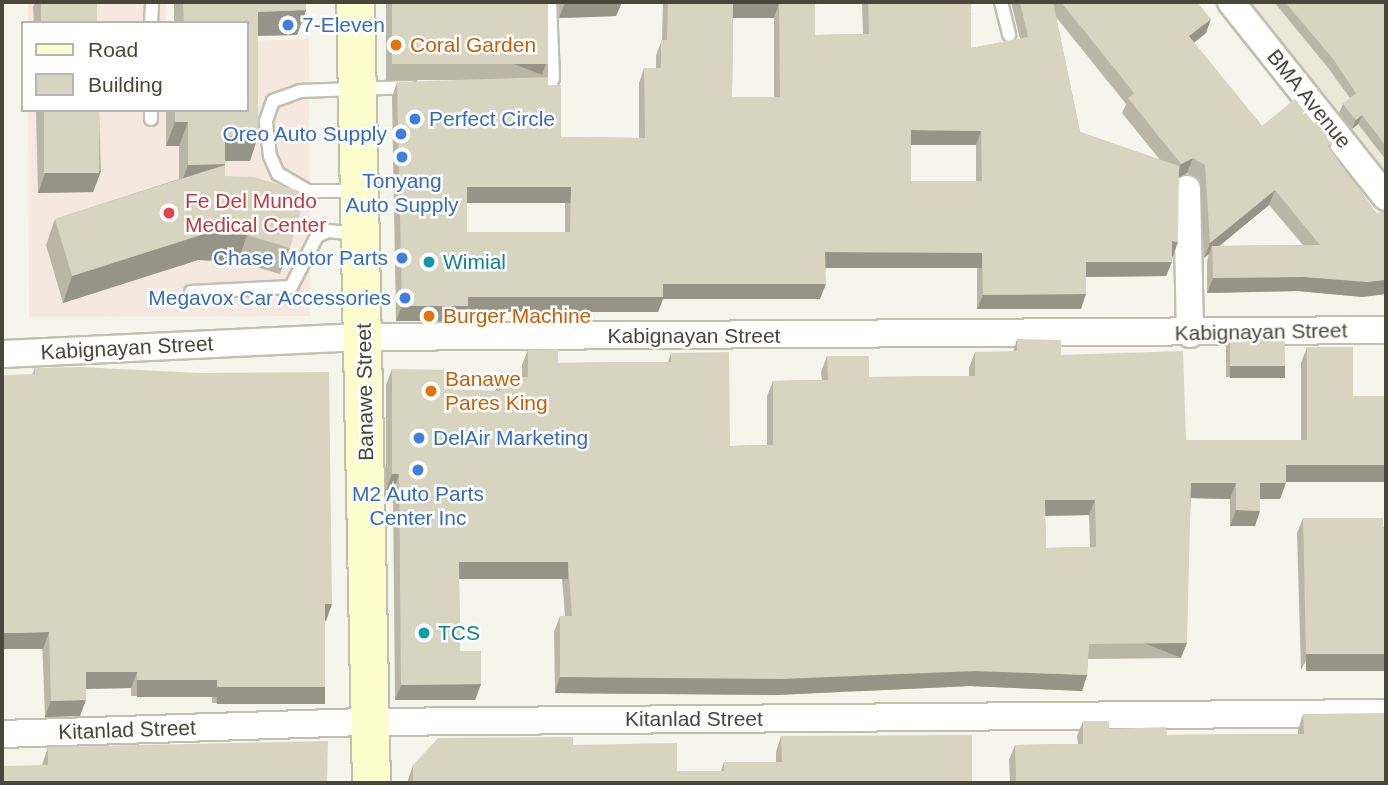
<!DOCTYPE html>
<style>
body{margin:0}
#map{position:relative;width:1388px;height:785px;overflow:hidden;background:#f5f5eb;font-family:Arial,sans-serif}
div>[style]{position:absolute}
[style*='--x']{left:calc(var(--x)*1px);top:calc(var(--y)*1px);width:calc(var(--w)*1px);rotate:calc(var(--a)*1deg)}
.residential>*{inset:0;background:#e9e8d9}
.medical>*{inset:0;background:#f5e8df;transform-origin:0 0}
.roads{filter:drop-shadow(2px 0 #c1bfad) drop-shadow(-2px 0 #c1bfad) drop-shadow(0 2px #c1bfad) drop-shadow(0 -2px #c1bfad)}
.service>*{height:12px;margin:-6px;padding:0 6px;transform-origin:6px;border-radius:6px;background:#fff}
.minor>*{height:26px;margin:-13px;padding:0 13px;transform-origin:13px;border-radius:13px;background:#fff}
.secondary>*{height:37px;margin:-18.5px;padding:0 18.5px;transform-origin:18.5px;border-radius:18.5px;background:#fcfecd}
.wall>*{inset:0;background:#b9b6a5;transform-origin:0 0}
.shaded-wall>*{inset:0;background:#969486;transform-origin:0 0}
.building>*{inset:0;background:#d7d4c0;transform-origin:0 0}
.dots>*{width:19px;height:19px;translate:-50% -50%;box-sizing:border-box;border:4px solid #fff;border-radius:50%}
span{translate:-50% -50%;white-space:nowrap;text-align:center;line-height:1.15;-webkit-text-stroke:5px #fff;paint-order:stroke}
.shop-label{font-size:21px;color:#366cbe}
.left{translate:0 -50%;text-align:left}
.right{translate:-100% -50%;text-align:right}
.food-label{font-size:21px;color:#c56008}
.street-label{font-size:21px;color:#494739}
.health-label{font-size:21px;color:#be3a42}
.culture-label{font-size:21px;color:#0d838f}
.frame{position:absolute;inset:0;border:4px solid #494739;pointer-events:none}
.legend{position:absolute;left:21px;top:21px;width:228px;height:91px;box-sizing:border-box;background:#fff;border:2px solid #b6b5b0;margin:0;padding:9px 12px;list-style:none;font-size:21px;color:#494739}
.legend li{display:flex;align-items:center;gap:14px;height:35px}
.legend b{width:35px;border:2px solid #b6b5b0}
</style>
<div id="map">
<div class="residential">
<div style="clip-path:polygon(1245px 2px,1386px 2px,1386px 177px)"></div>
</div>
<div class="medical">
<div style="left:28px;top:2px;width:138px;height:21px"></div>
<div style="clip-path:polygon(309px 39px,310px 316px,29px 317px,28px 110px,247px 110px,247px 41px)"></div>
</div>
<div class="roads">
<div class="service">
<div style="--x:1001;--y:2;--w:34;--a:76"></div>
<div style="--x:151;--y:23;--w:21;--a:-87"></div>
<div style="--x:534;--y:84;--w:17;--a:-3"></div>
<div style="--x:551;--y:83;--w:5;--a:-68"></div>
<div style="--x:553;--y:78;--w:76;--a:-92.3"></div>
<div style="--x:151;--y:119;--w:9;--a:-90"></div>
<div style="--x:354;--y:191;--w:46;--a:180"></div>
<div style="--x:308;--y:191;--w:34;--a:-150"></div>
<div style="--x:278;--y:174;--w:20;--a:-114"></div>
<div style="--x:270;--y:156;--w:35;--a:-97"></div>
<div style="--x:266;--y:121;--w:21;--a:-71"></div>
<div style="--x:273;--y:101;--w:29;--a:-20"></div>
<div style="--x:300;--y:91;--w:111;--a:-2.1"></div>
<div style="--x:191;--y:292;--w:100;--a:-2.9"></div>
<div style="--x:291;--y:287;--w:57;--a:-63"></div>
<div style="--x:317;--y:236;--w:12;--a:-24"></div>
<div style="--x:328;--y:231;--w:29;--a:6"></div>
</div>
<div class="minor">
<div style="--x:1231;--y:2;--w:249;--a:51.5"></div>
<div style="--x:1187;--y:189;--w:145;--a:88.8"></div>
<div style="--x:2;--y:354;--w:362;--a:-2.7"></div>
<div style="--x:364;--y:337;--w:1022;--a:-0.39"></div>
<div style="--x:2;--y:734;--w:369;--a:-1.9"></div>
<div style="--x:371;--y:722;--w:1015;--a:-0.51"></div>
</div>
<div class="secondary">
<div style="--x:355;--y:2;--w:781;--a:88.83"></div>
</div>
</div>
<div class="wall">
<div style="clip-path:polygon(35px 2px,97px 2px,97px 23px,34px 23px,33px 7px)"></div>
<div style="clip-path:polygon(174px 2px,306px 2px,306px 10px,297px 35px,258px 36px,258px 136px,250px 161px,225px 161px,225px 176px,290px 248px,280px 274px,238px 262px,198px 260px,63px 303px,46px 245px,55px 219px,179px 179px,179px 146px,166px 146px,166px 110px,247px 110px,247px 23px,174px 23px)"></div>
<div style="left:386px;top:2px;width:162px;height:78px"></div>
<div style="clip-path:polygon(558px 2px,622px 2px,616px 16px,559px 18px)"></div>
<div style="clip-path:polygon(evenodd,663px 2px,815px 2px,815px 35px,863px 34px,862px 2px,971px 2px,971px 48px,1020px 39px,1011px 2px,1197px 2px,1206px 33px,1194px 43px,1262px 126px,1330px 141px,1332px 144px,1330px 148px,1376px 213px,1386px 212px,1386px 294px,1362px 297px,1298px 291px,1207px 293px,1207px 261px,1209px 254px,1204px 258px,1200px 180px,1187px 173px,1179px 177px,1173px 256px,1166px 276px,1086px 277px,1081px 309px,977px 309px,977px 268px,826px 267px,820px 299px,663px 299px,658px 312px,465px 312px,462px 321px,396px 321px,392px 97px,397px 82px,548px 85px,561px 137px,639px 138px,639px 83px,644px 68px,656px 68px,656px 55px,662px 40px,663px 2px,1056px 17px,1126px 104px,1122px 113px,1160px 160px,1080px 132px,1056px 17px,663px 2px,733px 18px,774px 18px,774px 97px,732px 97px,733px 18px,663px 2px,911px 145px,976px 145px,976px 181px,911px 181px,911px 145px,663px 2px,467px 202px,565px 202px,565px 232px,467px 232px,467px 202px,663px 2px,1269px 205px,1303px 245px,1219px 246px,1269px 205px)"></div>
<div style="clip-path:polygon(1274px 2px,1386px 2px,1386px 160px,1358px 124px,1352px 129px,1339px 113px,1343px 104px,1350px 98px,1329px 69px)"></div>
<div style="clip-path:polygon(36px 110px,99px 110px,101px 171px,93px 192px,38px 193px)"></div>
<div style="clip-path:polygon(1230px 336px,1285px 366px,1281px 377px,1226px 377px,1226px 347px)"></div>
<div style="clip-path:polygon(evenodd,1017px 339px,1061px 355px,1186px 440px,1301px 440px,1301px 363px,1307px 347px,1353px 396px,1386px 396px,1386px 481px,1286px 481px,1280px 499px,1260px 499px,1255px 526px,1230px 526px,1230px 499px,1191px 498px,1181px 658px,1088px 659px,1087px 675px,1082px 691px,970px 686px,776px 695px,555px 693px,554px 632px,560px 616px,565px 616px,562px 578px,459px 578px,460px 651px,481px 684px,475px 700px,395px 700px,393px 490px,386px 490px,386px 385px,392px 369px,453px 390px,495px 391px,500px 377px,522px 377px,522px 365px,528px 350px,558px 363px,668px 362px,671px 353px,730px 446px,767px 445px,767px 396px,773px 381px,822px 380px,821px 372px,827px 356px,869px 377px,969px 376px,969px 368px,975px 352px,1013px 352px,1017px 339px,1089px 515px,1090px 547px,1046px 548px,1045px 516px,1089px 515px)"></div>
<div style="clip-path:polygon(35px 368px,326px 621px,325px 621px,325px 687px,319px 703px,212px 703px,212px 696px,131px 696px,131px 688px,86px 689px,80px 716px,45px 717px,32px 375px)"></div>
<div style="clip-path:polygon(1303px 518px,1383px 518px,1301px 670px,1297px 533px)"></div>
<div style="clip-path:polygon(1303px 714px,1386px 783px,1010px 783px,1009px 760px,1015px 745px,1078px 744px,1077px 736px,1083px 721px,1109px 729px,1167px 735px,1298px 734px,1298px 730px)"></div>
<div style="clip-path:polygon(781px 736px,972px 783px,407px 783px,413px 765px,573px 745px,677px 771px,721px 771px,724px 762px,776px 762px,776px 752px)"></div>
<div style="clip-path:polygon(48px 747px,327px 783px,42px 765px)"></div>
</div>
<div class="shaded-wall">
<div style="clip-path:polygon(622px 2px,616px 16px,559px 18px,565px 3px)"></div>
<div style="clip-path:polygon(733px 3px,779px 3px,774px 18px,728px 18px)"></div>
<div style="clip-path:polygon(306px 10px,297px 35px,249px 36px,258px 12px)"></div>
<div style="clip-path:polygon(1211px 19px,1206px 33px,1183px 51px,1189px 36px)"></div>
<div style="left:548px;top:59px;width:17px;height:156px;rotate:111deg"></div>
<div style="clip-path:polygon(1362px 115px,1358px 124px,1352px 129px,1356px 120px)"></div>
<div style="clip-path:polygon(175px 122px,188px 122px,179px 146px,166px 146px)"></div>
<div style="clip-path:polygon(911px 130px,981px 131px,976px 145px,905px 145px)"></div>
<div style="clip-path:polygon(225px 136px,258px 136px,250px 161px,216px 161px)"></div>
<div style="clip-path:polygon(1193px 158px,1187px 173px,1176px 179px,1181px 164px)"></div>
<div style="clip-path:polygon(225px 164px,216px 188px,179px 189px,188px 165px)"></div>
<div style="clip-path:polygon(101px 171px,93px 192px,38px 193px,45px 173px)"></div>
<div style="left:467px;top:187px;width:104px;height:16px"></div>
<div style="clip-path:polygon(1275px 190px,1269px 205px,1212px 252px,1212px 246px,1209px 254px,1204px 258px,1210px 243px)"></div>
<div style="clip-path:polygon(207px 233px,247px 235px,238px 262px,198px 260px,63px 303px,72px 276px)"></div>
<div style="clip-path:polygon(1172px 241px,1178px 242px,1173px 256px,1166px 256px)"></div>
<div style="left:825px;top:252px;width:157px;height:16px"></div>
<div style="clip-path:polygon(1086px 262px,1172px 262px,1166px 276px,1081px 277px)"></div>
<div style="clip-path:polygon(1304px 277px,1386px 280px,1386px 294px,1362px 297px,1298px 291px,1207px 293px,1213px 278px)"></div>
<div style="clip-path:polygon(663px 284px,826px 284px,820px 299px,663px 299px,658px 312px,465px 312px,462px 321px,396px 321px,402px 306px,468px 297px)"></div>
<div style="clip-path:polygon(1086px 294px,1081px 309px,977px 309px,983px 295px)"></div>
<div style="left:1230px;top:366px;width:55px;height:12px"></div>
<div style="left:1286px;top:465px;width:100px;height:17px"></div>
<div style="clip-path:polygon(392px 474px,399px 474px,393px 490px,386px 490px)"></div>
<div style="clip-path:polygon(1191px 483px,1236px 483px,1230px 499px,1185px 498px)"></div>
<div style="clip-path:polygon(1260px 483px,1286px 483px,1280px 499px,1255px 499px)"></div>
<div style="clip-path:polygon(1045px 500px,1095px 500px,1089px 515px,1040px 516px)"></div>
<div style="clip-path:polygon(1236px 510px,1260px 511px,1255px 526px,1230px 526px)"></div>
<div style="left:459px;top:562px;width:109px;height:17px"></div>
<div style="clip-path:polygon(325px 604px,332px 604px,326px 621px,319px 621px)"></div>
<div style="clip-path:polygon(49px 632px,43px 649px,2px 649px,2px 633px)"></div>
<div style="left:1187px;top:643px;width:16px;height:98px;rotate:112deg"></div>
<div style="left:1306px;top:654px;width:80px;height:17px"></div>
<div style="clip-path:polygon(976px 671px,1087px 675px,1082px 691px,970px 686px,776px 695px,555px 693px,560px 677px)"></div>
<div style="clip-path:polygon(86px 672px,137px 672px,131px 688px,80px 689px)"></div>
<div style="left:137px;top:680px;width:80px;height:17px"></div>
<div style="clip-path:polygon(481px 684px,475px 700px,395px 700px,401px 685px)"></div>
<div style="left:217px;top:687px;width:108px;height:17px"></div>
<div style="clip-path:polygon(86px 700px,80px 716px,45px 717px,51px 701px)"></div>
</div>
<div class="building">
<div style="left:41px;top:2px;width:56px;height:21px"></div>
<div style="clip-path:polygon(183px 2px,306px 2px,306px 10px,258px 12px,258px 136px,225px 136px,225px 164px,188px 165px,188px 122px,175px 122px,175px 110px,247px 110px,247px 23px,184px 23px)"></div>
<div style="left:392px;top:2px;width:156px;height:62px"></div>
<div style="clip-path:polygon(evenodd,668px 2px,815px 2px,815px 35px,869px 34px,868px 2px,971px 2px,971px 48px,1028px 37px,1020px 2px,1053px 2px,1080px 132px,1179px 166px,1178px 242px,1172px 241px,1172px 262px,1086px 262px,1086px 294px,983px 295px,982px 253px,825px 252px,826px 284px,663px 284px,663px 297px,468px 297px,468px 306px,402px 306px,397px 82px,548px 77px,548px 85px,561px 85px,561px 137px,645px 138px,644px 68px,661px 68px,661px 40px,667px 40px,668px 2px,733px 3px,779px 3px,780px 97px,732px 97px,733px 3px,668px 2px,911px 130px,981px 131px,982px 181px,911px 181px,911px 130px,668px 2px,467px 187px,571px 187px,570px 232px,467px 232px,467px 187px)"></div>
<div style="clip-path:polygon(1061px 2px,1197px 2px,1211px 19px,1189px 36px,1262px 126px,1295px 99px,1314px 123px,1320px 118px,1333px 133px,1327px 138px,1332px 144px,1328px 146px,1376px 213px,1386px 212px,1386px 280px,1367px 282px,1304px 277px,1213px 278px,1212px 246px,1320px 245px,1275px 190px,1210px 243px,1205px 165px,1193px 158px,1181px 164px,1128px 98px,1134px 93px)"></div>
<div style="clip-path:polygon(1285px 2px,1386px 2px,1386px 146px,1362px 115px,1356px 120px,1343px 104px,1356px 93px,1333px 59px)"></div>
<div style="left:44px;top:110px;width:55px;height:63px"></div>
<div style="clip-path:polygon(225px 165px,225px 176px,254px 177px,306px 193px,290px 248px,247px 235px,207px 233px,72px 276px,55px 219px)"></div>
<div style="left:1285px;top:335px;width:31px;height:55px;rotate:90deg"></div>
<div style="clip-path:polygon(evenodd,1017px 339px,1061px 340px,1061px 355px,1183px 351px,1186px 440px,1307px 440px,1307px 347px,1353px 347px,1353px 396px,1386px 396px,1386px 465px,1286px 465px,1286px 483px,1260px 483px,1260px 511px,1236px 510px,1236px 483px,1191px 483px,1187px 643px,1089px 644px,1087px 675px,976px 671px,782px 679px,560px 677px,560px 616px,572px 616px,568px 562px,459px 562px,460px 651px,481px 651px,481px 684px,401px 685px,399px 474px,392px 474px,392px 369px,453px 370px,453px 390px,500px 391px,500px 377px,528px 377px,528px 350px,558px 349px,558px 363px,671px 362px,671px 353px,729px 352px,730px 446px,773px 445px,773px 381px,828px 380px,827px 356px,869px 356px,869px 377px,975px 376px,975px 352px,1017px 351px,1017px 339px,1045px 500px,1095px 500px,1096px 547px,1046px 548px,1045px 500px)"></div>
<div style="clip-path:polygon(80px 367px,199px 373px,329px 372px,332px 604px,325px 604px,325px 687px,217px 687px,217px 680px,137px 680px,137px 672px,86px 672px,86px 700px,51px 701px,49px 632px,2px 633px,2px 375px,35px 374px,35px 368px)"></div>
<div style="clip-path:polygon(1303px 518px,1383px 518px,1383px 527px,1386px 527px,1386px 654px,1306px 654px)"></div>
<div style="clip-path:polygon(1386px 713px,1386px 783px,1016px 783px,1015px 745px,1083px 744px,1083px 721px,1109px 721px,1109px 729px,1166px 727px,1167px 735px,1304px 734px,1303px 714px)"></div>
<div style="clip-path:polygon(972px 735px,972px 783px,413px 783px,413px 765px,438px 738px,573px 737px,573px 745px,677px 743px,677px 771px,724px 771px,724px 762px,782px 762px,781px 736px)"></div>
<div style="clip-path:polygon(328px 741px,327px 783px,2px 783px,2px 766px,48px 765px,48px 747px)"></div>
</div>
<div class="dots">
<div style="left:288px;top:25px;background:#3f7fe0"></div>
<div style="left:396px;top:45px;background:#e8710a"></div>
<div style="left:415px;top:119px;background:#3f7fe0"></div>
<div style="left:401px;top:134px;background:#3f7fe0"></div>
<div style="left:402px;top:157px;background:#3f7fe0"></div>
<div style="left:169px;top:213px;background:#e0444e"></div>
<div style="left:402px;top:258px;background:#3f7fe0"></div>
<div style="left:429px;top:262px;background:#0f9aa8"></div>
<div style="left:405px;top:298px;background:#3f7fe0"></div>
<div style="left:429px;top:316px;background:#e8710a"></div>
<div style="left:431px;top:391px;background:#e8710a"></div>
<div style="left:419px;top:438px;background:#3f7fe0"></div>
<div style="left:418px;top:470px;background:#3f7fe0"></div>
<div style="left:424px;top:633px;background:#0f9aa8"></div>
</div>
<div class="shop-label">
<span class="left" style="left:302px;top:25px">7-Eleven</span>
<span class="left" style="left:429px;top:119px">Perfect Circle</span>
<span class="right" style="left:387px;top:134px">Oreo Auto Supply</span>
<span style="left:402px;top:193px">Tonyang<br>Auto Supply</span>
<span class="right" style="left:388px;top:258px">Chase Motor Parts</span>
<span class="right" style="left:391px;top:298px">Megavox Car Accessories</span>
<span class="left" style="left:433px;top:438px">DelAir Marketing</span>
<span style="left:418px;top:506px">M2 Auto Parts<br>Center Inc</span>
</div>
<div class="food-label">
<span class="left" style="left:410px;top:45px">Coral Garden</span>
<span class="left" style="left:443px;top:316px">Burger Machine</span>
<span class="left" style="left:445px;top:391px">Banawe<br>Pares King</span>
</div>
<div class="street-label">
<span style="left:1309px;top:99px;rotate:51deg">BMA Avenue</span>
<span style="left:1261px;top:332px;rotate:-1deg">Kabignayan Street</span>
<span style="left:694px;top:336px">Kabignayan Street</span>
<span style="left:127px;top:348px;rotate:-3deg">Kabignayan Street</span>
<span style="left:365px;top:392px;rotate:-91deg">Banawe Street</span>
<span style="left:694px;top:719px">Kitanlad Street</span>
<span style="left:127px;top:730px;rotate:-2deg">Kitanlad Street</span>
</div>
<div class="health-label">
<span class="left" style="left:185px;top:213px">Fe Del Mundo<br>Medical Center</span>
</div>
<div class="culture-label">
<span class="left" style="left:443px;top:262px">Wimial</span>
<span class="left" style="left:438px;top:633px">TCS</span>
</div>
<div class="frame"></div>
<ul class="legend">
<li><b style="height:9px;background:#fcfecd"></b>Road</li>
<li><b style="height:19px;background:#d7d4c0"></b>Building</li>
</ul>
</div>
